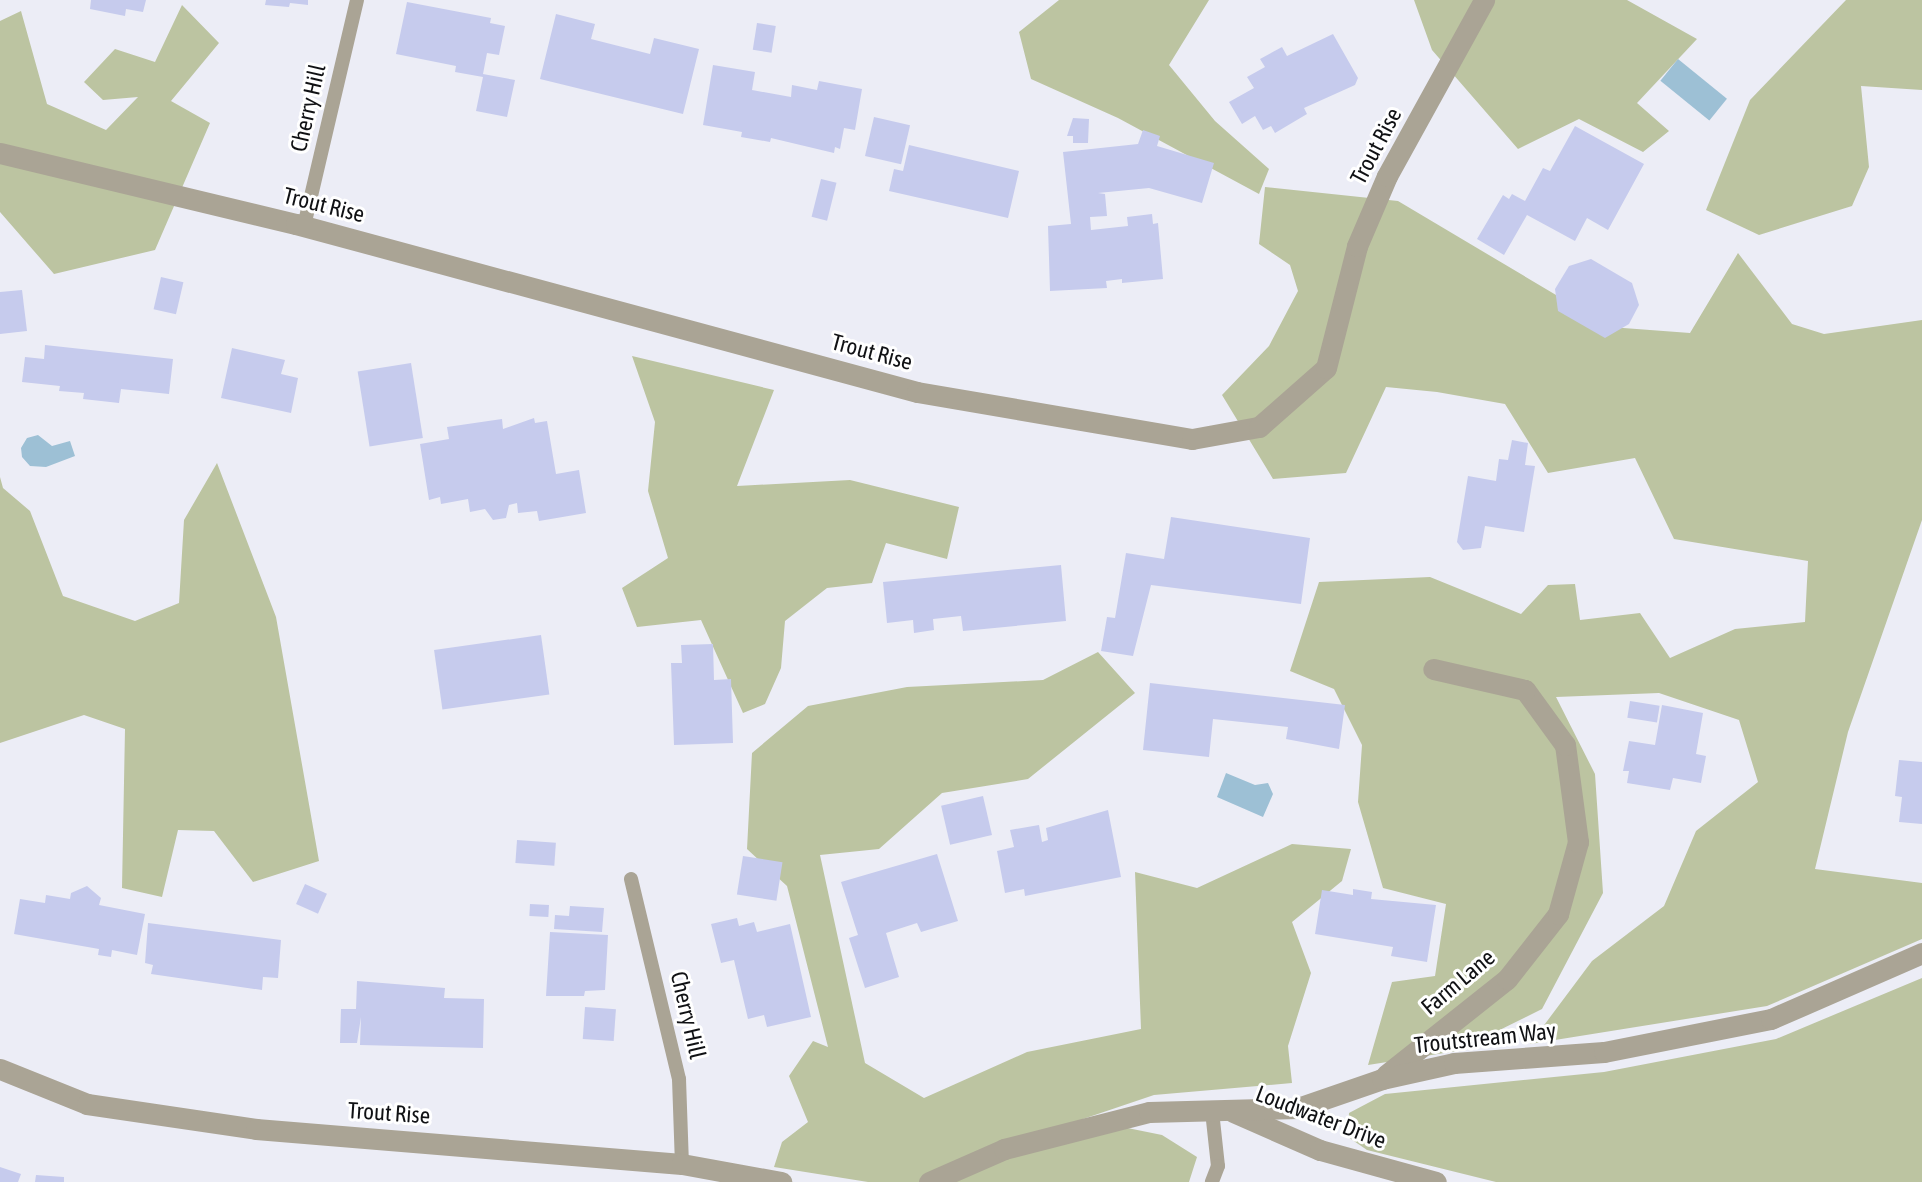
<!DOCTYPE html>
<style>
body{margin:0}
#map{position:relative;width:1922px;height:1182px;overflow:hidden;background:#ecedf6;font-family:"Asap Condensed",sans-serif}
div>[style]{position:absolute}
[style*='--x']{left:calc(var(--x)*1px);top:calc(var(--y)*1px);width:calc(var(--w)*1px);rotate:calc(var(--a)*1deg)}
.forest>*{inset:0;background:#bcc4a1}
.water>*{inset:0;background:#9dc0d5;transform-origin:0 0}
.building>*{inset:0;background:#c6cbed;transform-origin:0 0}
.lane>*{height:14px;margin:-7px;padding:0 7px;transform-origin:7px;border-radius:7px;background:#aaa495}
.street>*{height:21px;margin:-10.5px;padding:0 10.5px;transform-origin:10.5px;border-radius:10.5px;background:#aaa495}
span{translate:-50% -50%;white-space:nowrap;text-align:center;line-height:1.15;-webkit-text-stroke:6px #fff;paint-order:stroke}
.street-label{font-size:23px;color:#101114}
</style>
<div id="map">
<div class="forest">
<div style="clip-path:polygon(1059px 0,1209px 0,1169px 65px,1215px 121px,1269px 169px,1259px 194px,1118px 118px,1031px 79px,1019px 32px)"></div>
<div style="clip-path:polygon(1414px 0,1627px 0,1697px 39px,1637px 103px,1669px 131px,1643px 152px,1579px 119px,1518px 149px,1432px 50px)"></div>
<div style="clip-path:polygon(1846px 0,1922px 0,1922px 90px,1861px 86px,1869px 167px,1852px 206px,1759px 235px,1706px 210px,1750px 100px)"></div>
<div style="clip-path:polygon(182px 5px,219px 43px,171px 101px,210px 123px,155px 250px,54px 274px,0 212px,0 21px,21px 11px,47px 104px,106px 130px,138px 97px,103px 100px,84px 82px,115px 49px,155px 62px)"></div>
<div style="clip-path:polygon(1265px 187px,1398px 201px,1610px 327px,1690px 333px,1738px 253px,1792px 324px,1824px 334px,1922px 320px,1922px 520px,1848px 732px,1815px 869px,1922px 883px,1922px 939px,1767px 1006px,1530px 1044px,1592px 961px,1664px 906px,1696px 831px,1758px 782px,1739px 720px,1659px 693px,1556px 697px,1595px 774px,1603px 893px,1542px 1009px,1457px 1051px,1368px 1065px,1392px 982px,1435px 976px,1446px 904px,1383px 888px,1358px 802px,1362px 745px,1334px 689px,1290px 671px,1319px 582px,1430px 577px,1521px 614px,1548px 585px,1575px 584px,1580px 620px,1640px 613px,1670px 658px,1735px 629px,1805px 622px,1808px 561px,1674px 539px,1635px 458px,1548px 473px,1505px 404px,1437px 392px,1386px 387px,1346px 473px,1273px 479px,1222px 395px,1269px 346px,1298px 291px,1290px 265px,1259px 244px)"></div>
<div style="clip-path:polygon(632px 356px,774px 390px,737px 486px,850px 480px,959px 507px,947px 559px,886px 543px,872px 583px,827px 588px,785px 621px,781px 668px,765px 704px,743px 713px,701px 620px,637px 627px,622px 588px,668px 558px,648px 491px,655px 422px)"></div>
<div style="clip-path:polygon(217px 463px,276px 617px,319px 861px,253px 882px,214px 831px,178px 830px,162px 897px,122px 888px,125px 729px,84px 715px,0 743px,0 477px,3px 488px,30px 511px,63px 596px,135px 621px,179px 603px,184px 520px)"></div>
<div style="clip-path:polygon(1098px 652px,1135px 693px,1028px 779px,942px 793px,879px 849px,820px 855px,865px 1063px,924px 1098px,1027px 1052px,1141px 1029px,1135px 872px,1197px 888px,1292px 844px,1351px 849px,1342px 881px,1292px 922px,1311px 973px,1288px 1046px,1292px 1083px,1154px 1095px,1083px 1119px,1162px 1135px,1197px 1157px,1189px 1182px,868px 1182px,774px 1167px,782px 1142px,808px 1122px,789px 1076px,813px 1041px,828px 1047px,787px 886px,747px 849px,752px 753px,808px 706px,907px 687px,1043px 680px)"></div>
<div style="clip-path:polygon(1922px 978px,1922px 1182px,1496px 1182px,1367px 1150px,1348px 1137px,1349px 1113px,1385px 1094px,1604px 1072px,1776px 1039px)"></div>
</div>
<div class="water">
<div style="left:1678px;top:59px;width:63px;height:28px;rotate:39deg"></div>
<div style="clip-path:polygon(38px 435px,52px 446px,70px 441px,75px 456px,46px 467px,30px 466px,22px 457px,21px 448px,27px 438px)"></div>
<div style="clip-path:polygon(1226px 773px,1255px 785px,1268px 783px,1273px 794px,1263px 817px,1217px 797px)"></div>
</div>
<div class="building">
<div style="clip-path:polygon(91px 0,146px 0,143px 12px,126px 9px,125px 16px,90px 9px)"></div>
<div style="clip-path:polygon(266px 0,308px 0,308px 5px,290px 3px,289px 7px,265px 5px)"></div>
<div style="clip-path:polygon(407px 2px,491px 18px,490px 23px,505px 26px,499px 55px,487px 53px,483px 74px,515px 80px,507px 117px,476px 111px,483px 77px,455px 72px,456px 66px,396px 54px)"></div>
<div style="clip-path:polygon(556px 14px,595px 24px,591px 39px,650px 54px,654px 38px,699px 49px,683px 114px,540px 79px)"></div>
<div style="left:757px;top:23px;width:19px;height:27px;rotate:9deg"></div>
<div style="clip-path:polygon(1333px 34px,1358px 78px,1355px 85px,1304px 108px,1307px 114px,1275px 133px,1271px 126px,1263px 130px,1255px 116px,1242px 124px,1229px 102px,1254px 88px,1247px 77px,1265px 67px,1260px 59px,1282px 47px,1287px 56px)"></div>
<div style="clip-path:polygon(713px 65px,755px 72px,752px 90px,791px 97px,792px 85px,817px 90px,819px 81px,862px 89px,855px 130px,844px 128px,840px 149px,835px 147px,834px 153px,771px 138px,770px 142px,741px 137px,742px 132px,703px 125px)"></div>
<div style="left:874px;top:117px;width:37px;height:40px;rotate:13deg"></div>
<div style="clip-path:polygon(1073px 118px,1089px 119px,1088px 143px,1073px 143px,1073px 136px,1067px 136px)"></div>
<div style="clip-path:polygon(1575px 126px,1644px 164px,1608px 230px,1587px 218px,1575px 241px,1527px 215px,1504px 255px,1477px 239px,1503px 195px,1509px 199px,1512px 194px,1525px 201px,1543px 168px,1550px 171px)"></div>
<div style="clip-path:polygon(1143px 130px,1160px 136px,1157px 146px,1214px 163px,1202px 203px,1149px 188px,1098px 193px,1105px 194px,1107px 216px,1090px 217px,1091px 230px,1128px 226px,1127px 217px,1152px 214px,1153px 224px,1158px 223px,1163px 279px,1122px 283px,1122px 279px,1106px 281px,1107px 288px,1050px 291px,1048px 226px,1071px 224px,1063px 152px,1138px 144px)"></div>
<div style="clip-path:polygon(909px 145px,1019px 171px,1008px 218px,889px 191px,894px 169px,903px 171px)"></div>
<div style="left:821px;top:179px;width:16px;height:39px;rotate:14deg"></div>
<div style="clip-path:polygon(1591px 259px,1632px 283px,1639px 305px,1629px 324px,1605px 338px,1558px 311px,1555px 289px,1569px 266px)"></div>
<div style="left:161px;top:277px;width:23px;height:33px;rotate:13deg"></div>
<div style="clip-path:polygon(22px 290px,27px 331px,0 334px,0 292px)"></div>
<div style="clip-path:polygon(45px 345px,173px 359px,169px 394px,121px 389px,119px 403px,83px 399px,84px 393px,59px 391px,60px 386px,22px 382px,25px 357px,44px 359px)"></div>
<div style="clip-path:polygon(232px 348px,285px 360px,281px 374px,298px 378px,291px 413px,221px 398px)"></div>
<div style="left:411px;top:363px;width:76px;height:54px;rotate:81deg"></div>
<div style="clip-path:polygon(534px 418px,535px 423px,547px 421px,556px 474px,579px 470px,586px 513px,539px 521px,537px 511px,518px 513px,517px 503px,509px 505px,506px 518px,493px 520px,485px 509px,470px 512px,468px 499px,441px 504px,440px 497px,429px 500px,420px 444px,449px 439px,447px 427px,502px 419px,503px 429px)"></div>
<div style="clip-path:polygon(1512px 440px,1528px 443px,1525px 465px,1535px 466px,1524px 532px,1485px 526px,1481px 548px,1463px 550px,1457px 542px,1468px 476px,1496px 481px,1499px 459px,1508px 460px)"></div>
<div style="clip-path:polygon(1171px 517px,1310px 538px,1301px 604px,1151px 585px,1133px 656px,1101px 651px,1107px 617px,1115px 618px,1126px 553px,1164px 559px)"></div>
<div style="clip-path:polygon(1061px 565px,1066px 621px,963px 631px,961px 616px,933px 619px,934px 630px,914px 633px,913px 620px,887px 623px,883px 582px)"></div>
<div style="left:541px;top:635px;width:60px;height:108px;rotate:82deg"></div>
<div style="clip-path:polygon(713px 644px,714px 680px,731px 679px,733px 743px,674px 745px,671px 663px,682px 663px,681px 645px)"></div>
<div style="clip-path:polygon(1150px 683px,1345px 705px,1339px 749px,1286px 739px,1288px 727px,1213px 719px,1209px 757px,1143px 750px)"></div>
<div style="left:1630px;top:701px;width:30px;height:17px;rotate:9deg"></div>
<div style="clip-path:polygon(1662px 705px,1703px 713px,1696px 754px,1706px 756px,1701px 783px,1673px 778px,1670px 790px,1627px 783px,1629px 771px,1623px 771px,1629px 741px,1655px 745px)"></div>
<div style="clip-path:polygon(1899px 760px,1922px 762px,1922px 824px,1899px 822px,1902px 797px,1895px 796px)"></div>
<div style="left:983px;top:796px;width:40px;height:43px;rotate:77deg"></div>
<div style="clip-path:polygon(1108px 810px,1121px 877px,1025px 896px,1024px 889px,1005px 893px,997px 851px,1014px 847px,1010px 830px,1039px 825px,1042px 842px,1048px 840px,1046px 828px)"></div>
<div style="left:517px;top:840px;width:39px;height:23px;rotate:4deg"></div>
<div style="clip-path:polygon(937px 854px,958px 921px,921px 932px,917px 923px,886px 933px,899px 977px,865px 988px,849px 938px,858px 935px,841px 882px)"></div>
<div style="left:743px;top:856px;width:40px;height:39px;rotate:9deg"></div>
<div style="left:305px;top:884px;width:24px;height:22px;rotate:24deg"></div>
<div style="clip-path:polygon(87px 886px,101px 898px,99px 905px,145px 914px,137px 955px,112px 950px,111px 957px,98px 955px,99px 949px,14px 934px,20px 899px,45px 903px,46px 895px,70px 899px,71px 893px)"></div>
<div style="clip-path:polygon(1353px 889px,1372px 892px,1371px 899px,1436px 905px,1427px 962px,1391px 956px,1393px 947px,1315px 934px,1322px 890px,1353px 895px)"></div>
<div style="left:530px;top:904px;width:19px;height:12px;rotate:3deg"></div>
<div style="clip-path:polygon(570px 906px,604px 908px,602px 932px,554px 929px,555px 915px,569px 916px)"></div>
<div style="clip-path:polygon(737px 918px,739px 926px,754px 922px,757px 932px,790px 924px,811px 1017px,767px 1027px,764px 1015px,748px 1019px,734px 960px,721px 963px,711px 924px)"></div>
<div style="clip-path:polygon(148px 923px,281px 940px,278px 978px,263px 977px,262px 990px,151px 974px,153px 965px,145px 963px)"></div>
<div style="clip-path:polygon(550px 932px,608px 935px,605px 990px,585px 991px,584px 996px,546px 996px)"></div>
<div style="clip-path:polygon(357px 981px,445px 988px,444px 998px,484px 999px,483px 1048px,360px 1045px,361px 1017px,357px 1043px,340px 1043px,341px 1009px,356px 1009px)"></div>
<div style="left:585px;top:1007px;width:31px;height:32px;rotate:4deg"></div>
<div style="clip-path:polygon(0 1167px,21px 1174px,18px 1182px,0 1182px)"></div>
<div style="clip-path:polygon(36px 1175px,64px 1177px,64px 1182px,35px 1182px)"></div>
</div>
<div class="lane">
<div style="--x:304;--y:226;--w:232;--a:-76.8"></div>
<div style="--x:631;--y:879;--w:206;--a:76.5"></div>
<div style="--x:679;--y:1079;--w:85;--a:88"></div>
<div style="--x:1212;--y:1111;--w:55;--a:83.8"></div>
<div style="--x:1218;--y:1166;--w:17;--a:111"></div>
</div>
<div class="street">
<div style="--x:0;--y:153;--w:304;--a:13.5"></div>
<div style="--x:296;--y:224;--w:643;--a:15.14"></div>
<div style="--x:917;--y:392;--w:279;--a:9.7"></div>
<div style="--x:1192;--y:439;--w:68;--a:-10.2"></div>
<div style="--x:1259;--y:427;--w:89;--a:-41.4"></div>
<div style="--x:1326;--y:368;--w:126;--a:-75.7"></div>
<div style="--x:1357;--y:246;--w:76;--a:-66.8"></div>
<div style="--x:1387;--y:176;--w:201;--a:-61.1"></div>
<div style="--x:0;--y:1069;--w:94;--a:21.9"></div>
<div style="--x:87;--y:1104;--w:171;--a:8.4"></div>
<div style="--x:256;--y:1129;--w:427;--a:4.7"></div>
<div style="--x:682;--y:1164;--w:101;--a:10.3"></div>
<div style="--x:1386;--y:1075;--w:154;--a:-38.4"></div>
<div style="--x:1507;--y:979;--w:83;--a:-51.9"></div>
<div style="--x:1558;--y:914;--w:75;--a:-74.5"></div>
<div style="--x:1578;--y:842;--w:98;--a:-97.6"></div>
<div style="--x:1565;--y:745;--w:68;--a:-126"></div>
<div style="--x:1525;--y:690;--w:94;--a:-167.1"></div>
<div style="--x:1233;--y:1112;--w:95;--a:23.6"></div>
<div style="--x:1320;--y:1150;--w:120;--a:15.4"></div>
<div style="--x:929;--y:1182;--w:82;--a:-23.7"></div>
<div style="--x:1004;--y:1149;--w:150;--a:-14.3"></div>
<div style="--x:1149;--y:1112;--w:149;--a:-1.5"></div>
<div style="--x:1298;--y:1108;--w:89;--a:-19"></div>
<div style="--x:1382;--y:1079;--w:74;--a:-12.5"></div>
<div style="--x:1454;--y:1063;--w:150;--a:-4.2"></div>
<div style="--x:1604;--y:1052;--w:170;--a:-11.2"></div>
<div style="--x:1771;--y:1019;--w:165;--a:-23.6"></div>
</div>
<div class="street-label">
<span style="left:308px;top:108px;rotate:-77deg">Cherry Hill</span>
<span style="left:1376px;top:146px;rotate:-62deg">Trout Rise</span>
<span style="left:324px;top:205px;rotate:14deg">Trout Rise</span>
<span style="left:872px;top:352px;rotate:15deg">Trout Rise</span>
<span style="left:1458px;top:982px;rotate:-40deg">Farm Lane</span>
<span style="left:688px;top:1015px;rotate:77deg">Cherry Hill</span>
<span style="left:1485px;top:1038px;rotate:-6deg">Troutstream Way</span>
<span style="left:389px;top:1113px;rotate:4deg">Trout Rise</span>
<span style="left:1321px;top:1117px;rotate:21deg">Loudwater Drive</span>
</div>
</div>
